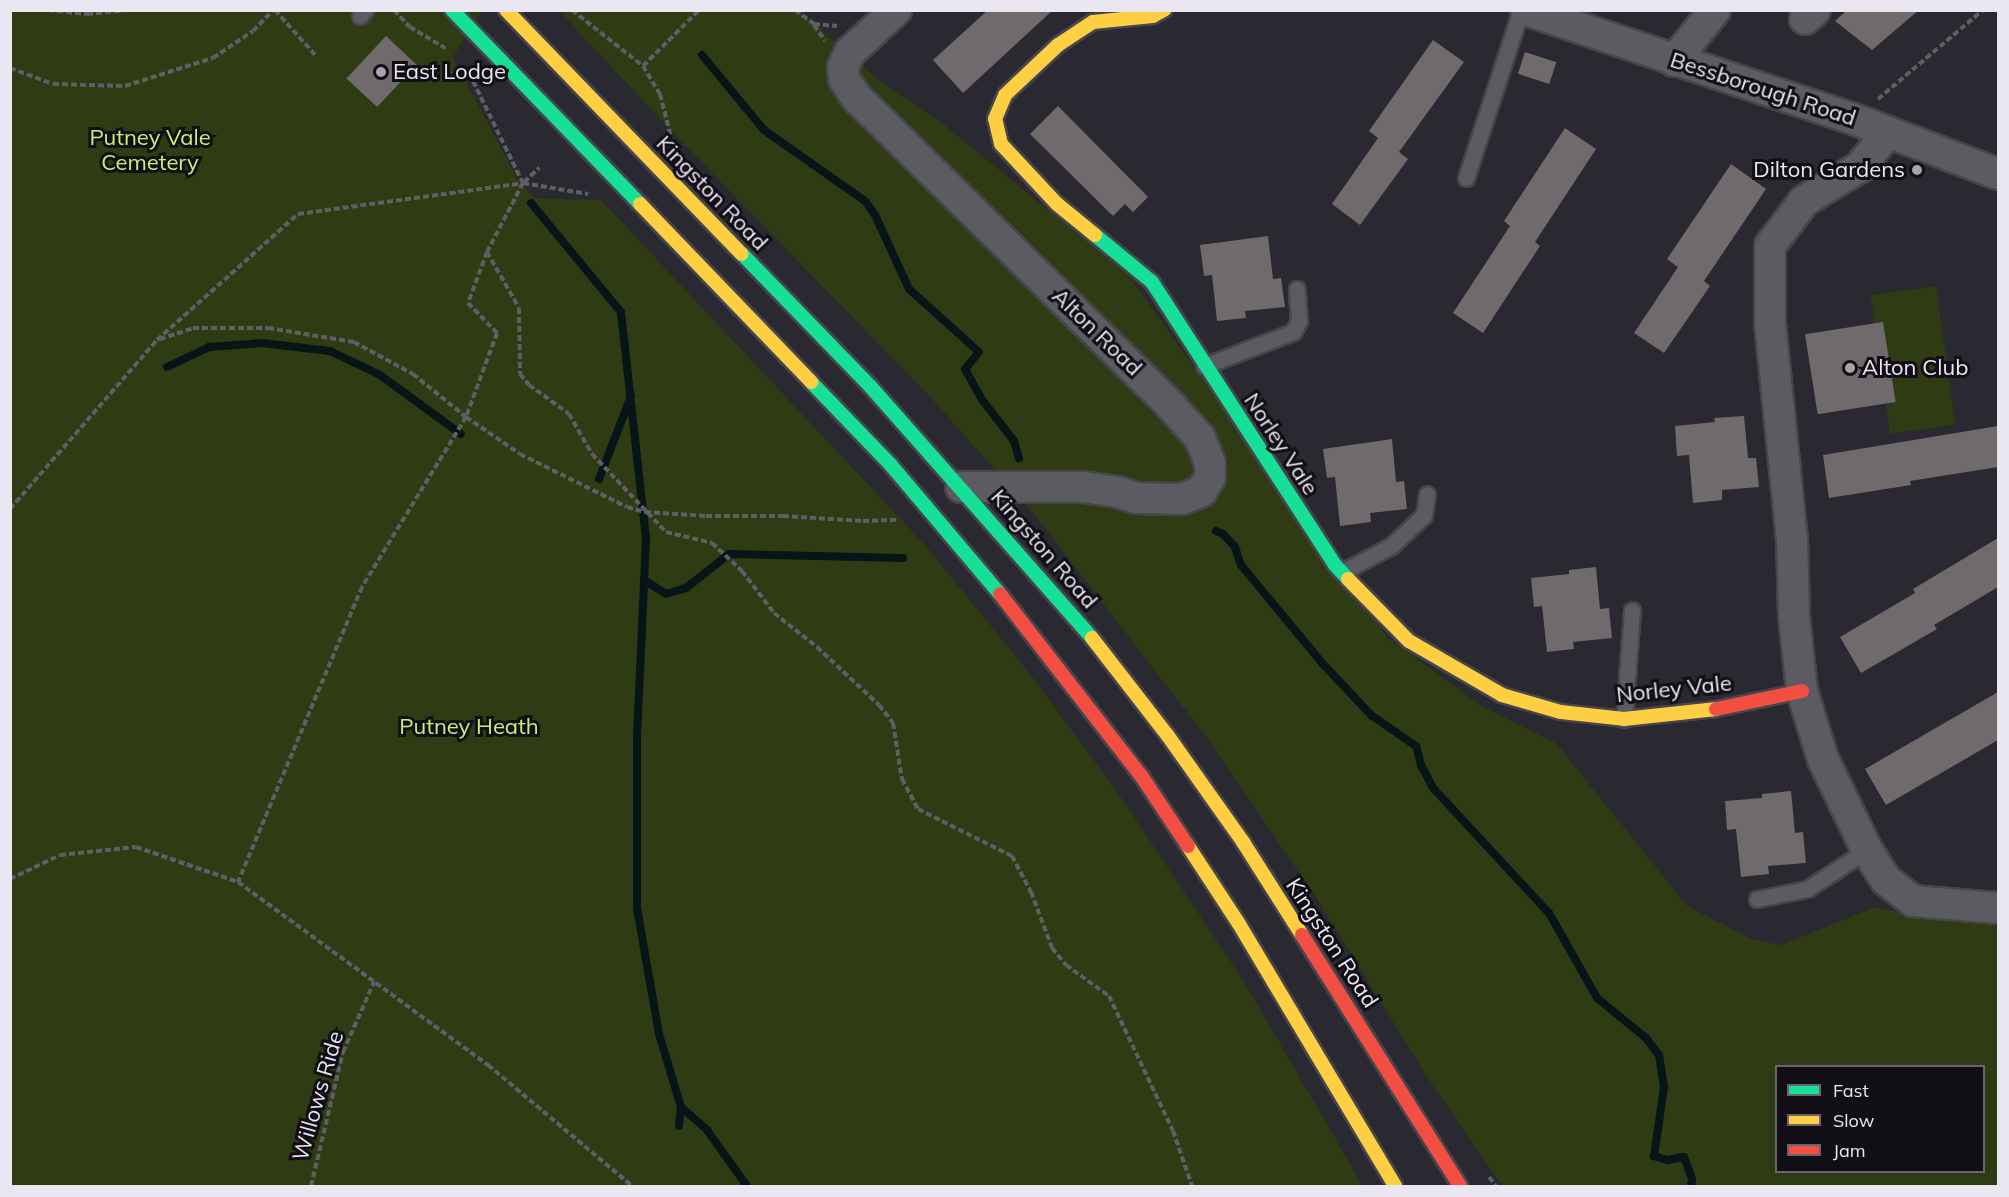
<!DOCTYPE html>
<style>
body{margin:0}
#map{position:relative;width:2009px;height:1197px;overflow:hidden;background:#2a2830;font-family:Mulish,sans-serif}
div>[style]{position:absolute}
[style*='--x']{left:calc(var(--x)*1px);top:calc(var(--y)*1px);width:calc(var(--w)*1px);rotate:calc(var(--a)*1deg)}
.green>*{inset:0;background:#2e3b13;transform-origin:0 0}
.stream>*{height:8px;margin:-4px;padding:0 4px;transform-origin:4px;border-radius:4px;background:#071518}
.building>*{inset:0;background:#706a6d;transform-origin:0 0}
.path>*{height:4px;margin-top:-2px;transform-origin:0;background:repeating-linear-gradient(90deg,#605e65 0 6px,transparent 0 9px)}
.roads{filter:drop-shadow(2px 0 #46454c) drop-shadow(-2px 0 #46454c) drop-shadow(0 2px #46454c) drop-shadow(0 -2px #46454c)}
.lane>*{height:15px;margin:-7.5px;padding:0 7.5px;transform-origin:7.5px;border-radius:7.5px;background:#5d5b62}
.street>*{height:30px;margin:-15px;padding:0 15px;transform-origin:15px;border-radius:15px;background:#5d5b62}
.fast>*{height:14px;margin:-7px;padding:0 7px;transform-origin:7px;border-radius:7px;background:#16e098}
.slow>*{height:14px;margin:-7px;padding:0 7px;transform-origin:7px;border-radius:7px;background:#ffcf43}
.jam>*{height:14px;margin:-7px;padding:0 7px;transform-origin:7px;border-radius:7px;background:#f24e42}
.dots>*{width:16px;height:16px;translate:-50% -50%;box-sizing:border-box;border:3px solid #110e15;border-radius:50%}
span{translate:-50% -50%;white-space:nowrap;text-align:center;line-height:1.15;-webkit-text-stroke:6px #110e15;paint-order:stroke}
.poi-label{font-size:22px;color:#eae7f2}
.left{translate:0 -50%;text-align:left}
.right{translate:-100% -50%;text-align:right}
.street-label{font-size:22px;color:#eae7f2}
.park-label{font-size:22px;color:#c8f17a}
.frame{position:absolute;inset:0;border:12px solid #eae7f2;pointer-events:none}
.legend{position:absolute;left:1775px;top:1065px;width:210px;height:108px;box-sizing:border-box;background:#110e15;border:2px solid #68656d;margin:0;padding:8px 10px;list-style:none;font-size:18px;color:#eae7f2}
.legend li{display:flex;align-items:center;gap:12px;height:30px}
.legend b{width:30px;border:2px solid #68656d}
</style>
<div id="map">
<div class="green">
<div style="clip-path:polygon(10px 11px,481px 11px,453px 57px,518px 180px,535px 198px,601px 200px,926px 546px,1034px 679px,1120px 796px,1243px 980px,1363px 1186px,11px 1186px)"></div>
<div style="clip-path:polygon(evenodd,559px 11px,800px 11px,880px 81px,942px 123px,1129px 276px,1388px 638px,1482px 706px,1557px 744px,1687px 906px,1752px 939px,1781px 945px,1875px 907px,1904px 913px,1998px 919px,1998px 1186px,1502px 1186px,1425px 1074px,1319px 902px,1210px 742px,1034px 514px,932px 399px,679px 139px,559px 11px,1776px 1066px,1984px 1066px,1984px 1172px,1776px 1172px,1776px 1066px)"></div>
<div style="left:1936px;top:286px;width:140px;height:66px;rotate:82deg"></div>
</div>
<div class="stream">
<div style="--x:702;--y:55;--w:97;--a:50.4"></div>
<div style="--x:764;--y:130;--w:123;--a:35.1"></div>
<div style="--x:865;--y:201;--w:17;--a:54"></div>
<div style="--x:875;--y:215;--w:81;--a:65.3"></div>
<div style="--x:909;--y:289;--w:94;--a:42"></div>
<div style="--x:979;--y:352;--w:22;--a:129"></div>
<div style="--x:965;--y:369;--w:37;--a:61"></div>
<div style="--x:983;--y:401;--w:51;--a:52.2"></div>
<div style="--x:1014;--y:441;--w:18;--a:74"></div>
<div style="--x:531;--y:203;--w:141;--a:50.5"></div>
<div style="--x:621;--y:312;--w:228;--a:83.7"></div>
<div style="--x:646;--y:539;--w:195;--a:92.6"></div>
<div style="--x:637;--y:734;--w:174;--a:90"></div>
<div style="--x:637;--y:908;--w:128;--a:80.1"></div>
<div style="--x:659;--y:1034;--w:76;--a:73.2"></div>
<div style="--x:681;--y:1107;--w:19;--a:96"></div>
<div style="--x:167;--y:367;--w:47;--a:-25.5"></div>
<div style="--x:209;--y:347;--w:53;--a:-4.3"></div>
<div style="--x:262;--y:343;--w:68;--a:6.7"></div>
<div style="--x:330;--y:351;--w:55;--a:25.6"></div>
<div style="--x:380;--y:375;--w:100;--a:36.1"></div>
<div style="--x:599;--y:479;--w:89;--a:-68.9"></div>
<div style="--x:1216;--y:531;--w:8;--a:23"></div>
<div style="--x:1223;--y:534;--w:18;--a:47"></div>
<div style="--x:1235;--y:547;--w:19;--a:72"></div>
<div style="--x:1241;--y:565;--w:129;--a:50.4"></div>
<div style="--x:1323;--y:664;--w:70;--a:46.7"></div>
<div style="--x:1371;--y:715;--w:55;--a:34.6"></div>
<div style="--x:1416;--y:746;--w:20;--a:75"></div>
<div style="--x:1421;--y:765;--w:27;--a:62"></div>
<div style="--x:1434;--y:789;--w:169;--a:47.2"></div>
<div style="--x:1549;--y:913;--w:98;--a:60.5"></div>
<div style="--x:1597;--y:998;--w:63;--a:39.2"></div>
<div style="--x:1646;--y:1038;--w:21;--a:53"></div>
<div style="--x:1659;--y:1055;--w:32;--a:81"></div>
<div style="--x:1664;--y:1087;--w:70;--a:98.2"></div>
<div style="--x:1654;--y:1156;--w:14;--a:17"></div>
<div style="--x:1667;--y:1160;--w:17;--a:-10"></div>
<div style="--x:1684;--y:1157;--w:23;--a:70"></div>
<div style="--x:1692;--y:1179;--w:7;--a:98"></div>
<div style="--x:644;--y:580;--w:26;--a:32"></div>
<div style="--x:666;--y:594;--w:21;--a:-17"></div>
<div style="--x:686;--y:588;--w:55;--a:-38.3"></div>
<div style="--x:729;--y:554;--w:174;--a:1.3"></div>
<div style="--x:681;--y:1107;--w:35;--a:41"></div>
<div style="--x:707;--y:1130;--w:69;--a:54.5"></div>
</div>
<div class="building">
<div style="clip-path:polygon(988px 10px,1053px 10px,963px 93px,933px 60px)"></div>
<div style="clip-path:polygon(1847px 10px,1919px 10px,1872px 50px,1835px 21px)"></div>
<div style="left:386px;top:36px;width:42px;height:58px;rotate:43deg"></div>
<div style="clip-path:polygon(1433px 40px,1464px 62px,1399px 152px,1408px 159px,1360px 225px,1332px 204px,1378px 138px,1369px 131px)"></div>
<div style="left:1525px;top:52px;width:33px;height:23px;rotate:18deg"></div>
<div style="clip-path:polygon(1058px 106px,1148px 197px,1133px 212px,1125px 204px,1113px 216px,1030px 134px)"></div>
<div style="clip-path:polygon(1565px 128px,1596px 149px,1535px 242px,1540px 246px,1483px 333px,1453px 313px,1510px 226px,1504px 221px)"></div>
<div style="clip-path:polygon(1731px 164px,1766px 189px,1704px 281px,1710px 286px,1664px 353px,1634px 333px,1678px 267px,1667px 259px)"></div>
<div style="clip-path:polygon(1268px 236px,1273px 279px,1281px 278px,1285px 307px,1245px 311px,1246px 318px,1217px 321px,1212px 275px,1204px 276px,1200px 245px)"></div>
<div style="left:1883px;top:322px;width:81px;height:79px;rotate:81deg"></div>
<div style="clip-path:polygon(1744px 416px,1748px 458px,1756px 458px,1759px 487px,1722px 490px,1722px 500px,1693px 503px,1689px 455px,1677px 456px,1675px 426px,1715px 422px,1714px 418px)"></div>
<div style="clip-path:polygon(1998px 426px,1998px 467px,1910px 481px,1911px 485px,1829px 498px,1823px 455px)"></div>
<div style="clip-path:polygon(1392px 439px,1396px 482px,1404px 481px,1407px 509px,1370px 513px,1371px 522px,1340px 526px,1335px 477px,1327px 478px,1323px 449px)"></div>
<div style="clip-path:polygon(1998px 538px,1998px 587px,1934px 625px,1937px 629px,1861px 673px,1840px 637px,1915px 593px,1913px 589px)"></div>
<div style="clip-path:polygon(1596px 567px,1600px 609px,1609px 608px,1612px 638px,1573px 642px,1574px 649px,1547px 652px,1542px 606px,1534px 607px,1531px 578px,1569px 574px,1569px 570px)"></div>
<div style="clip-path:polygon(1998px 692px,1998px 740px,1886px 805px,1865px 769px)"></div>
<div style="clip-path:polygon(1791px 791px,1795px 833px,1803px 832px,1806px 863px,1768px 866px,1769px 874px,1741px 877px,1736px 829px,1727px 830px,1725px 801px,1762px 798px,1762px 794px)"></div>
</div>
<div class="path">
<div style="--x:48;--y:10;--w:39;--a:6"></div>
<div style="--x:87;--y:14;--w:41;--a:-5.6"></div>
<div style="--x:275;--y:10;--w:63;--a:48.2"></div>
<div style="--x:394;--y:10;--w:23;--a:47"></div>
<div style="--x:410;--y:27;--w:41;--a:31"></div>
<div style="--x:572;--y:10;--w:90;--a:38.3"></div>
<div style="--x:643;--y:66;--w:33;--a:59"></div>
<div style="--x:660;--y:94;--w:44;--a:75.7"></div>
<div style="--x:795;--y:10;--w:24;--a:36"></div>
<div style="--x:814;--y:24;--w:23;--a:5"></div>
<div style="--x:814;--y:25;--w:19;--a:55"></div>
<div style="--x:643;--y:66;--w:79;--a:-45"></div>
<div style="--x:10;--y:68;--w:46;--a:20.4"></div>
<div style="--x:53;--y:84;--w:72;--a:1.6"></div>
<div style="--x:125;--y:86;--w:92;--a:-17.7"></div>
<div style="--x:213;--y:58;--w:48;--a:-34"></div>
<div style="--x:253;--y:31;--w:29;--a:-46"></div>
<div style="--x:469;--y:73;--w:123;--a:63.9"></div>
<div style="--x:1878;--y:99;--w:138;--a:-40.3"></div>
<div style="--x:524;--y:182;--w:21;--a:-43"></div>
<div style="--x:523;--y:183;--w:66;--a:9.6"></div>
<div style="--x:487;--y:252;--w:64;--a:60.3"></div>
<div style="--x:519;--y:308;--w:66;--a:89.1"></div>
<div style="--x:520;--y:374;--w:14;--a:51"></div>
<div style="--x:529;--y:385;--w:49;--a:35.9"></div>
<div style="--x:569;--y:414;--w:46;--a:60.1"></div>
<div style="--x:592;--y:454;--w:108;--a:46.5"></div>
<div style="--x:666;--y:532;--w:47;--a:13.4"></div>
<div style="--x:712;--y:543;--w:41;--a:43"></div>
<div style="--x:742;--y:571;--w:53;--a:52.7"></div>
<div style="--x:774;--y:613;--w:55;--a:38.3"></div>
<div style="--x:817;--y:647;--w:85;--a:43.1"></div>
<div style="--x:879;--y:705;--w:23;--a:52"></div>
<div style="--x:893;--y:723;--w:57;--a:80.9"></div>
<div style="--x:902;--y:779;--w:34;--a:62"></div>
<div style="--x:918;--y:809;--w:105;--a:26.6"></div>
<div style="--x:1012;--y:856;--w:41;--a:62.2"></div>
<div style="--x:1031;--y:892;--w:60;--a:69.4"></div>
<div style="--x:1052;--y:948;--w:22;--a:51"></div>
<div style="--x:1066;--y:965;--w:53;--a:35.8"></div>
<div style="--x:1109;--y:996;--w:149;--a:64.6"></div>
<div style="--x:1173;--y:1131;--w:58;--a:70.9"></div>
<div style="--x:160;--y:339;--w:35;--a:-18"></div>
<div style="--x:193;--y:328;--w:75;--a:0"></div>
<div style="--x:268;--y:328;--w:87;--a:9.2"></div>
<div style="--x:354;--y:342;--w:67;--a:28.5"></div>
<div style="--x:413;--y:374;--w:68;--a:39.1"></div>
<div style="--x:466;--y:417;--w:65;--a:34.4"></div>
<div style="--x:520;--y:454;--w:119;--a:26.4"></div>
<div style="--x:627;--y:507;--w:19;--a:16"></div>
<div style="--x:645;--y:512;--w:61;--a:3.8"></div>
<div style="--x:706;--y:516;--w:77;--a:0"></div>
<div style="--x:783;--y:516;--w:80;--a:3.6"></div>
<div style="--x:863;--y:521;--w:34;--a:-2"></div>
<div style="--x:10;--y:509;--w:224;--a:-49"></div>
<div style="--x:157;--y:340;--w:189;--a:-41.8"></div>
<div style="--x:298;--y:214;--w:227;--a:-7.8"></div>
<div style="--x:523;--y:183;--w:78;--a:117.6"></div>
<div style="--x:487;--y:252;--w:54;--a:110.4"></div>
<div style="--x:468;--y:303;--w:42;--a:46"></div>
<div style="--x:497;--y:333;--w:90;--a:110.3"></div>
<div style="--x:466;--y:417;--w:199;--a:121.5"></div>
<div style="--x:362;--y:587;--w:320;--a:112.8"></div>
<div style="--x:10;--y:879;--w:55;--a:-25.6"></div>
<div style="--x:60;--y:855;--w:76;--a:-6"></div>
<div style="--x:136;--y:847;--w:108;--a:18.9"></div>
<div style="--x:238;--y:882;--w:310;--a:36.2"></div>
<div style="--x:488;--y:1065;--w:188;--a:40"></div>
<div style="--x:1489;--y:1177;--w:11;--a:52"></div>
<div style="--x:311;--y:1186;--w:138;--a:-76.6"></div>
<div style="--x:343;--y:1052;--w:77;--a:-66.1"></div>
</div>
<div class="roads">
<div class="lane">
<div style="--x:360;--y:16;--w:8;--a:-50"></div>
<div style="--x:1466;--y:178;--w:177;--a:-71.9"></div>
<div style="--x:1204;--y:366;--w:95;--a:-20.9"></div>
<div style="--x:1293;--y:332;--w:13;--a:-61"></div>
<div style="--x:1299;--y:321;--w:32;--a:-94"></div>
<div style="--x:1342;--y:572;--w:55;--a:-28"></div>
<div style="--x:1391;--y:546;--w:45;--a:-43.2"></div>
<div style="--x:1424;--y:515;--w:21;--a:-82"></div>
<div style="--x:1624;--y:719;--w:109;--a:-85.8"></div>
<div style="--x:1757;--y:899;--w:51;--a:-11.3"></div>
<div style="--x:1807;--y:889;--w:72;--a:-33"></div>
</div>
<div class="street">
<div style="--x:896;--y:10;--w:62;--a:137.6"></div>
<div style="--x:850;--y:52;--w:17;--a:115"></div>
<div style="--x:843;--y:67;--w:12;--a:85"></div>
<div style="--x:844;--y:79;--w:23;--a:56"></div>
<div style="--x:857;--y:98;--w:440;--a:44.4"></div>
<div style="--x:1171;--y:406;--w:43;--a:47.8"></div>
<div style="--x:1200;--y:438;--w:27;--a:68"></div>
<div style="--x:1210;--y:463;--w:14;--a:90"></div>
<div style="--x:1210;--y:477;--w:16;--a:120"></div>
<div style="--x:1202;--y:491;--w:22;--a:158"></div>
<div style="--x:1182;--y:499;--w:46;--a:-178.8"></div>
<div style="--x:1136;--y:498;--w:19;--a:-162"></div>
<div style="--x:1118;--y:492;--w:35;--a:-172"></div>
<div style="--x:1083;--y:487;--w:122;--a:180"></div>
<div style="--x:1526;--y:10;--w:346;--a:18.4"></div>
<div style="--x:1854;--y:119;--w:154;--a:20.9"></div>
<div style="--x:1805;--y:19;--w:13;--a:-42"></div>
<div style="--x:1674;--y:61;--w:65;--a:-51.2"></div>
<div style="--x:1888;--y:132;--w:45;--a:128.7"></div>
<div style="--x:1860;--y:167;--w:66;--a:148.7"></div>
<div style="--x:1804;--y:201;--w:56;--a:127.1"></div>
<div style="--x:1770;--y:246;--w:77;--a:90"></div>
<div style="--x:1770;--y:323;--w:216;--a:84.2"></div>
<div style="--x:1792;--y:538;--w:78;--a:88.5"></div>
<div style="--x:1794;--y:616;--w:75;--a:83.9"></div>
<div style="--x:1802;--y:691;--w:71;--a:72.8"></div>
<div style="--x:1823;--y:759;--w:101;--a:64.2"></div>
<div style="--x:1867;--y:850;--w:36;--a:58"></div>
<div style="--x:1886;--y:880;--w:34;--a:38"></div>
<div style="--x:1913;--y:901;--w:85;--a:4.7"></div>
</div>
<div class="fast">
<div style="--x:452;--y:10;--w:270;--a:45.9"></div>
<div style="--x:1095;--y:235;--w:74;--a:39.5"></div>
<div style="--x:1152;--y:282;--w:337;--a:57.1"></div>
<div style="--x:1335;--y:565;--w:19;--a:47"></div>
<div style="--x:742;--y:254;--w:184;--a:45.9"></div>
<div style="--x:870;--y:386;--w:336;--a:48.6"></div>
<div style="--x:811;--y:382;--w:114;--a:46.1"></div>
<div style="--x:890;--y:464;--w:170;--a:49.8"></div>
</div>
<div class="slow">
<div style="--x:506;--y:10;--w:339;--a:46"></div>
<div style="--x:640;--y:204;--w:247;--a:46.1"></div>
<div style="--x:1095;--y:235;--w:49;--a:-140.8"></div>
<div style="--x:1057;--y:204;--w:82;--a:-133"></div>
<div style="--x:1001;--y:144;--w:26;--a:-103"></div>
<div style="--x:995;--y:119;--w:26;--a:-67"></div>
<div style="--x:1005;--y:95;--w:73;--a:-43.3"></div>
<div style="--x:1058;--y:45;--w:42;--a:-33.3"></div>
<div style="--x:1093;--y:22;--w:60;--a:-5.7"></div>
<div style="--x:1153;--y:16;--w:13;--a:-29"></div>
<div style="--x:1348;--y:579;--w:87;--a:45.5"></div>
<div style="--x:1409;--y:641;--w:108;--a:30.1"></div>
<div style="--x:1502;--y:695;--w:61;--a:16.1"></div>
<div style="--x:1561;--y:712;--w:63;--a:6.3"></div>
<div style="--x:1624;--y:719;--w:93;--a:-6.2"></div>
<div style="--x:1092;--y:638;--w:124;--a:52.2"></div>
<div style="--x:1168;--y:736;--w:130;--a:54.7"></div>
<div style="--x:1243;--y:842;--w:110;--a:57.6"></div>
<div style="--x:1188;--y:846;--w:93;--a:56.8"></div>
<div style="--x:1239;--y:924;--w:305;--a:59.2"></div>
</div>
<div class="jam">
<div style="--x:1000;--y:594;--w:232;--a:52.2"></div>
<div style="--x:1142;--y:777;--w:83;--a:56.3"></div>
<div style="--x:1716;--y:709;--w:88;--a:-11.8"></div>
<div style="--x:1302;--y:935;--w:297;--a:57.8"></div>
</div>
</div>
<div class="dots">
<div style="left:381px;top:72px;background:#a7a4ae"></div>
<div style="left:1917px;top:170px;background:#a7a4ae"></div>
<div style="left:1850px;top:368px;background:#a7a4ae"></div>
</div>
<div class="poi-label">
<span class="left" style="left:393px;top:72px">East Lodge</span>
<span class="right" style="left:1905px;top:170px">Dilton Gardens</span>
<span class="left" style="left:1862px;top:368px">Alton Club</span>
</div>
<div class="street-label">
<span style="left:1763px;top:89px;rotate:18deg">Bessborough Road</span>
<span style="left:712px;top:193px;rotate:46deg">Kingston Road</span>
<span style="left:1097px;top:332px;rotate:44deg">Alton Road</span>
<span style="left:1281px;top:444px;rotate:57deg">Norley Vale</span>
<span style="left:1044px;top:549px;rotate:49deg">Kingston Road</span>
<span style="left:1674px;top:689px;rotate:-6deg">Norley Vale</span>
<span style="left:1332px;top:943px;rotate:57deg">Kingston Road</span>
<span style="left:318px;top:1096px;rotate:-74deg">Willows Ride</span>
</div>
<div class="park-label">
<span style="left:150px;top:150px">Putney Vale<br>Cemetery</span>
<span style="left:469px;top:727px">Putney Heath</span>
</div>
<div class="frame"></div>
<ul class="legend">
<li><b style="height:8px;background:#16e098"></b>Fast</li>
<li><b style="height:8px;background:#ffcf43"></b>Slow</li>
<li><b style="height:8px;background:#f24e42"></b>Jam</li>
</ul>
</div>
